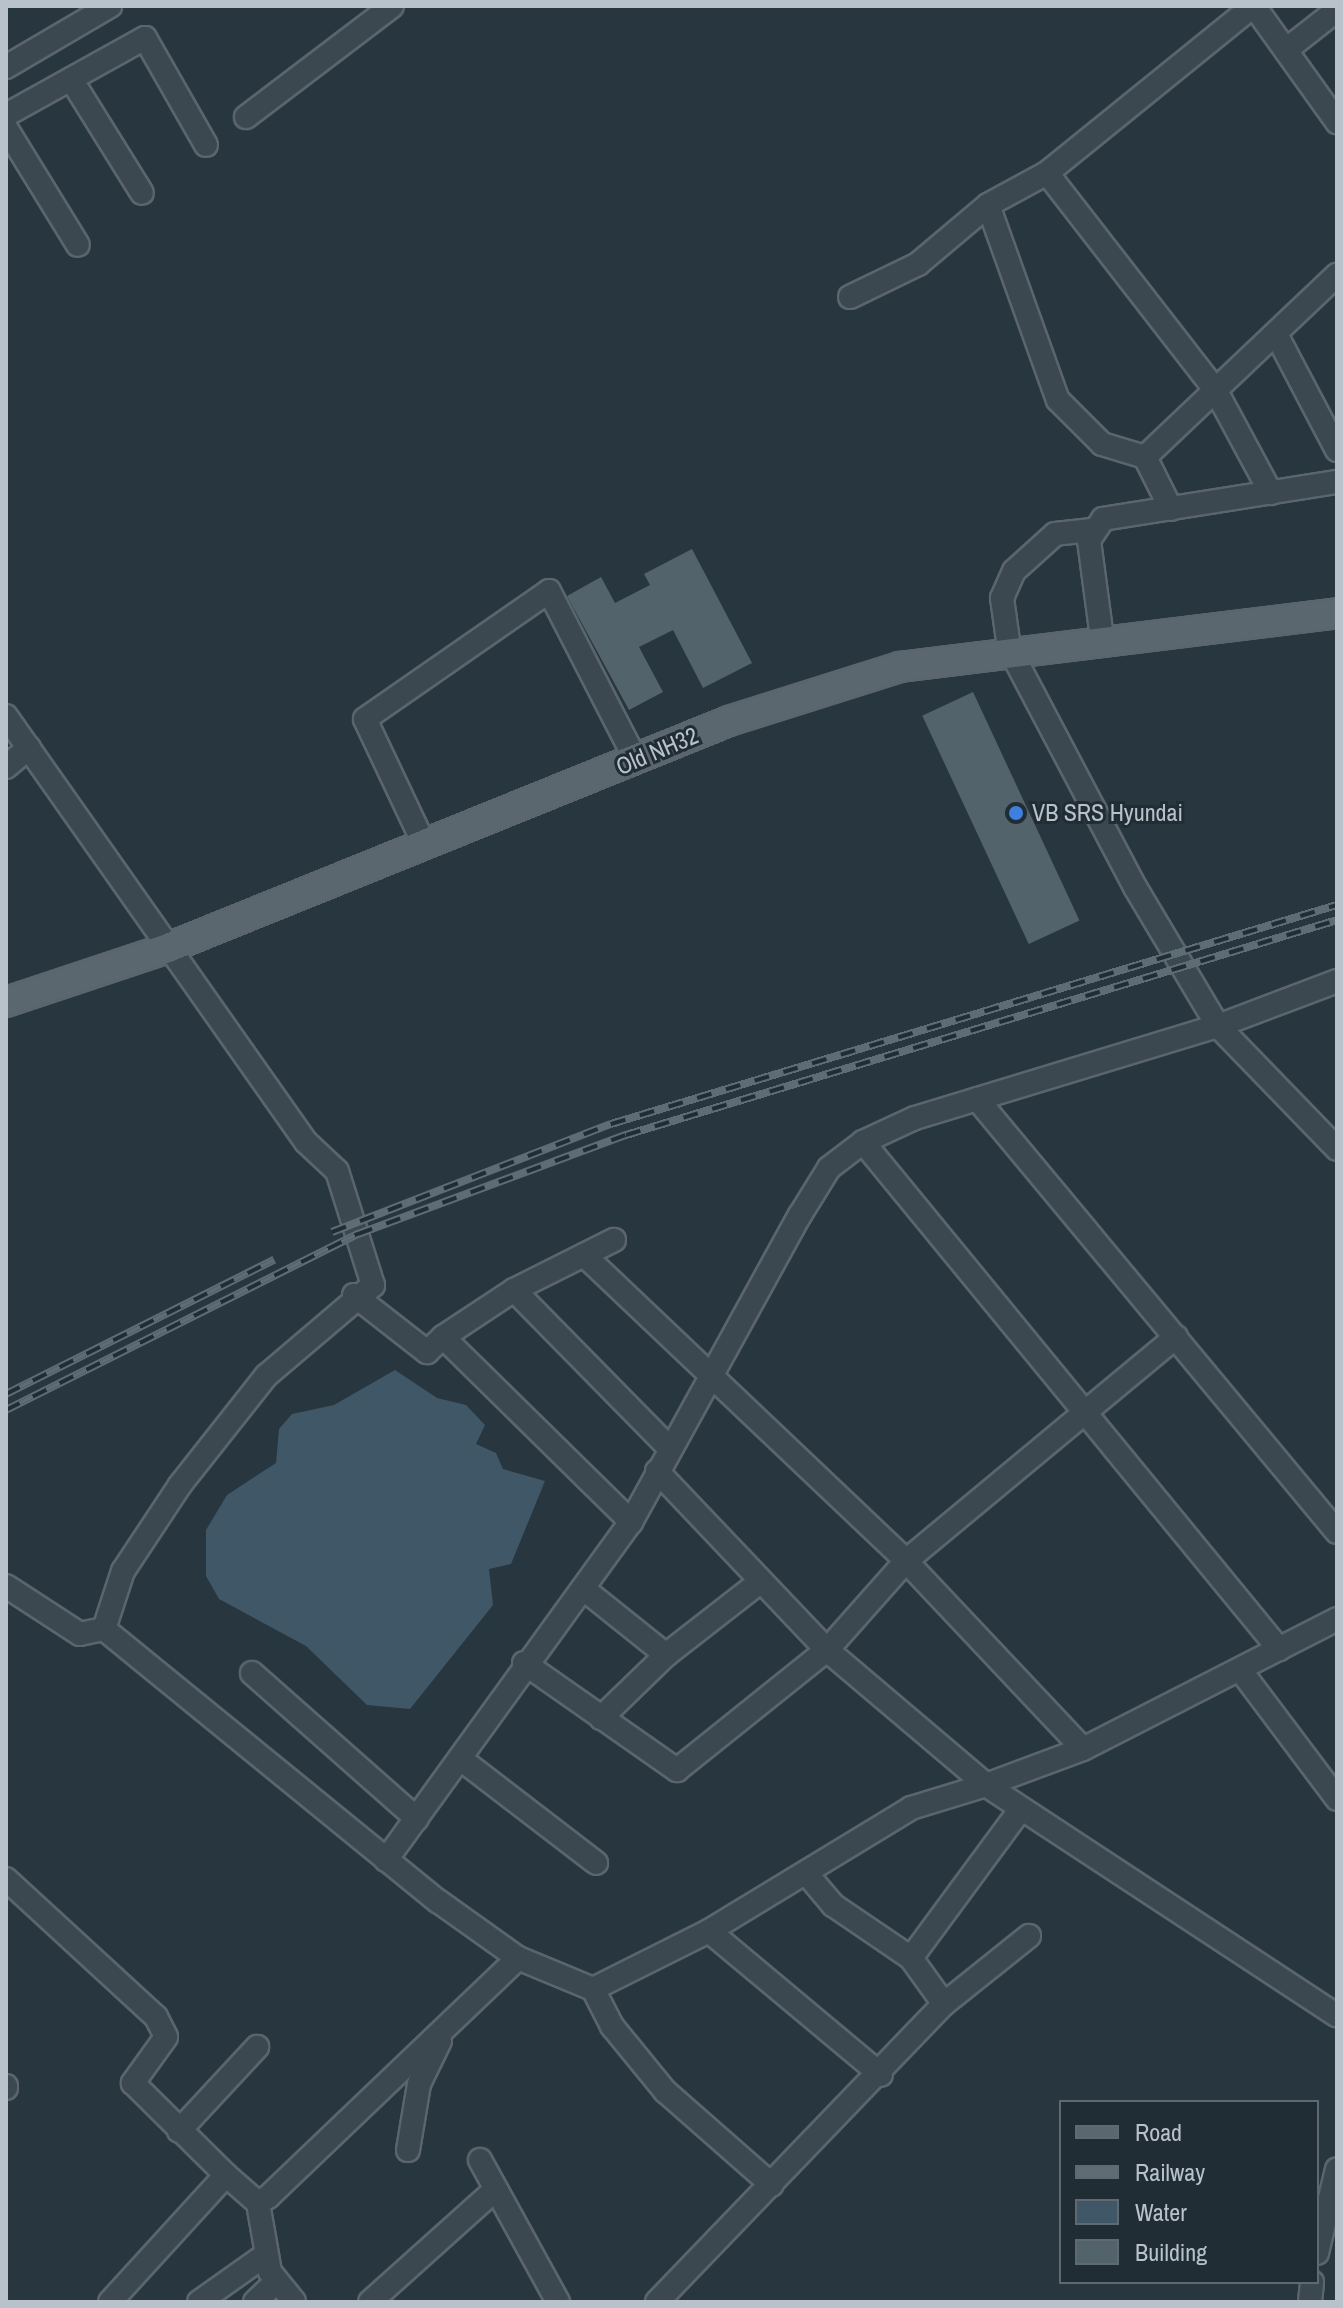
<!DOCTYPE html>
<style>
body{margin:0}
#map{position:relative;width:1343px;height:2308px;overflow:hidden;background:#28363f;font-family:"Archivo Narrow",sans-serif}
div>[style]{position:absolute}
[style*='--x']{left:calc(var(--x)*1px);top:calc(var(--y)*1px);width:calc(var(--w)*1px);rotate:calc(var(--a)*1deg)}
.water>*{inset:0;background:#3f5767}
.building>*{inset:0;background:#53636c;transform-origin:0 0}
.roads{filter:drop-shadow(2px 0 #5a656d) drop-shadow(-2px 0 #5a656d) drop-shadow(0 2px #5a656d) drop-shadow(0 -2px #5a656d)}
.minor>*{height:22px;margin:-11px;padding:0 11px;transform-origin:11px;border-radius:11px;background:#3c484f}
.major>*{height:28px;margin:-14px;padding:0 14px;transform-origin:14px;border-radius:14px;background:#5a676f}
.rail>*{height:8px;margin-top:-4px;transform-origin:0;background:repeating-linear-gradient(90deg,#212d35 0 15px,#5e6c76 0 30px);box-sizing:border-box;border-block:2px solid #5e6c76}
.dots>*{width:22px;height:22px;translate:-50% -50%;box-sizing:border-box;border:4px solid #212d35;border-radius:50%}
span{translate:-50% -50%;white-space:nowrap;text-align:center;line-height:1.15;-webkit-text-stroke:6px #212d35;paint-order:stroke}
.street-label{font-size:24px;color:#b9c2ca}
.poi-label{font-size:24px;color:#b9c2ca}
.left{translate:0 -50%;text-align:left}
.frame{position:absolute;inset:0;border:8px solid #b9c2ca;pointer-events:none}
.legend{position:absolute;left:1059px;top:2100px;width:260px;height:184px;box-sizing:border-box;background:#212d35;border:2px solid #5e6971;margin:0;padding:10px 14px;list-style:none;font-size:24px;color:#b9c2ca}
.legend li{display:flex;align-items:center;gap:16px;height:40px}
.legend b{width:40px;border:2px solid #5e6971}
</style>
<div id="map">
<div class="water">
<div style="clip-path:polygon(395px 1370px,437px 1398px,466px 1405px,485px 1425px,476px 1444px,496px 1453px,503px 1469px,545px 1481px,511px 1564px,489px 1569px,493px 1605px,410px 1709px,367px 1705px,306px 1646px,219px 1599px,206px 1576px,206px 1530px,227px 1495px,276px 1463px,279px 1429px,292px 1414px,334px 1405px)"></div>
</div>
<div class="building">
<div style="clip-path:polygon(692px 549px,752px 663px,703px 688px,673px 630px,639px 647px,663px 692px,629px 710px,567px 596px,601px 577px,615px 603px,650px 585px,644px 574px)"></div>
<div style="left:973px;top:692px;width:252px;height:56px;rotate:65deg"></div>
</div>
<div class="roads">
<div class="minor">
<div style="--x:1254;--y:6;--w:143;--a:54.4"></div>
<div style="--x:1286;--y:50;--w:65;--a:-38.1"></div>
<div style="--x:6;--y:67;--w:121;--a:-30.4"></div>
<div style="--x:71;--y:79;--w:134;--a:58.1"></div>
<div style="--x:6;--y:115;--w:159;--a:-29"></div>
<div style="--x:145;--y:38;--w:123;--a:60.3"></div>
<div style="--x:246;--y:117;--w:183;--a:-37.2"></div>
<div style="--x:6;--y:128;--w:137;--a:58.4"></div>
<div style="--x:1047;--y:173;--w:276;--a:52.2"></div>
<div style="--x:1216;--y:391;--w:116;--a:61.7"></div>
<div style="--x:988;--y:205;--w:207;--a:70.3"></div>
<div style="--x:1058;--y:400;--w:62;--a:45"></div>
<div style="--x:1102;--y:444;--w:45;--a:16.8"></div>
<div style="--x:1145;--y:457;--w:58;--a:63.4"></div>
<div style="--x:850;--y:297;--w:76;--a:-25.9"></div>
<div style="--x:918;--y:264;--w:92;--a:-40.1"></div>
<div style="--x:988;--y:205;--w:67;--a:-28.5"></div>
<div style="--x:1047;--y:173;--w:265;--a:-39"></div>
<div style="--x:1276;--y:334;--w:131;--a:62.3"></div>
<div style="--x:1145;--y:457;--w:265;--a:-43.5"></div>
<div style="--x:1092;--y:530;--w:37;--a:174"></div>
<div style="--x:1055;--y:534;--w:55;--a:137.9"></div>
<div style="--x:1014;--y:571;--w:30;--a:114"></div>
<div style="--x:1002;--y:598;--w:50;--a:82"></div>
<div style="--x:1009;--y:648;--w:270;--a:62.2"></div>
<div style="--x:1135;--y:887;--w:162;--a:59.2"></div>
<div style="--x:1218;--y:1026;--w:127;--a:-20.7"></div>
<div style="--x:1102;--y:638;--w:99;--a:-97.6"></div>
<div style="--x:1089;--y:540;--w:25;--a:-56"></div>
<div style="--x:1103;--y:519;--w:237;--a:-9"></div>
<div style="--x:6;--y:716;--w:521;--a:54.85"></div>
<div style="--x:306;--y:1142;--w:42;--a:43.1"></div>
<div style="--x:337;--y:1171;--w:120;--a:72.5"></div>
<div style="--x:373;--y:1285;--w:140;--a:139.6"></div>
<div style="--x:266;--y:1376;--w:139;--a:128.3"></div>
<div style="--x:180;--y:1485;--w:103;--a:123.5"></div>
<div style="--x:123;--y:1571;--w:61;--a:108.1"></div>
<div style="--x:104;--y:1629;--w:431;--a:39.2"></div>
<div style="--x:438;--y:1901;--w:98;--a:35.5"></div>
<div style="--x:518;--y:1958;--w:81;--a:22.5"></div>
<div style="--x:593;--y:1989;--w:130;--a:-26.6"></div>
<div style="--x:709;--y:1931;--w:237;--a:-31.3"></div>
<div style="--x:911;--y:1808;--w:78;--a:-17"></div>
<div style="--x:986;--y:1785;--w:420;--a:33.3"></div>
<div style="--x:6;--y:767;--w:30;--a:-40"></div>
<div style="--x:425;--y:846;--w:140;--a:-115.3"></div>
<div style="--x:365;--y:719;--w:224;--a:-34.8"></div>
<div style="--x:549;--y:591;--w:190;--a:62.8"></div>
<div style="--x:977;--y:1099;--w:563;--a:50.26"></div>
<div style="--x:863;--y:1142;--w:656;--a:50.63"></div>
<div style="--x:584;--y:1255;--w:444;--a:43.5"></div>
<div style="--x:906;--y:1561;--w:258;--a:46.7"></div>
<div style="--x:514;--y:1290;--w:223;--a:45.5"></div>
<div style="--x:354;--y:1295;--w:93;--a:38"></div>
<div style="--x:427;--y:1352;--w:22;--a:-43"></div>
<div style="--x:443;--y:1337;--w:264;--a:44.5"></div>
<div style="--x:443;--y:1337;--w:85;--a:-33.5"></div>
<div style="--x:514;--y:1290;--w:112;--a:-26.6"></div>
<div style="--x:657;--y:1471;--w:247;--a:46.5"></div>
<div style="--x:827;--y:1650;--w:209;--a:40.3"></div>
<div style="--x:986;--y:1785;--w:103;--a:-20.4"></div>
<div style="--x:1083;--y:1749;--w:285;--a:-27.1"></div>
<div style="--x:6;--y:1586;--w:88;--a:33"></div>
<div style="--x:80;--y:1634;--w:25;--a:-12"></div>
<div style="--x:585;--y:1590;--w:104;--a:38.7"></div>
<div style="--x:666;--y:1655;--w:120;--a:-37.9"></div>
<div style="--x:524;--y:1663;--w:187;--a:35"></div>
<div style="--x:677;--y:1770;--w:192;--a:-38.7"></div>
<div style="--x:827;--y:1650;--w:119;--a:-48.4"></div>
<div style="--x:906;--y:1561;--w:351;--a:-39.7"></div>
<div style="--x:1241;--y:1671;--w:160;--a:53.1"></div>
<div style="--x:252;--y:1673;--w:220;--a:41.5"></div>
<div style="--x:601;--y:1718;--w:91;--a:-44.1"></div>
<div style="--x:462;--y:1760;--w:169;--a:37.5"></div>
<div style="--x:386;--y:1860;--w:417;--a:-54.1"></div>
<div style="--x:631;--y:1522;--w:350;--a:-61.2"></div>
<div style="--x:800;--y:1215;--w:55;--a:-58.3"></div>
<div style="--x:829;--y:1168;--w:43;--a:-37.4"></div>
<div style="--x:863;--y:1142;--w:57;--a:-24.8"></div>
<div style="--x:915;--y:1118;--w:317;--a:-16.9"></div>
<div style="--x:1218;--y:1026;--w:171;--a:45.9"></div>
<div style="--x:806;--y:1873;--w:42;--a:49.8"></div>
<div style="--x:833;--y:1905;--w:94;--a:34.2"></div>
<div style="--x:6;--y:1879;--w:204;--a:42.6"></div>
<div style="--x:156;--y:2017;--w:22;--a:63"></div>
<div style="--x:166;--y:2037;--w:57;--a:125.7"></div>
<div style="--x:133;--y:2083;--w:131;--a:44.7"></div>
<div style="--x:709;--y:1931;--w:224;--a:39.9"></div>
<div style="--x:593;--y:1989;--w:42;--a:62.8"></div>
<div style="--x:612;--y:2026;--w:84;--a:50.8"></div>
<div style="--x:665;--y:2091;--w:142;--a:41.3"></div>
<div style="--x:944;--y:2004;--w:109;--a:-38.7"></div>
<div style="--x:6;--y:2086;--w:2;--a:90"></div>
<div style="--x:179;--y:2131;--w:115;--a:-47.1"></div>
<div style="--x:408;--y:2150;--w:67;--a:-80.5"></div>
<div style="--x:419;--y:2084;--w:48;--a:-64"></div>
<div style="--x:480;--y:2160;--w:162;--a:61.2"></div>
<div style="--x:258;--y:2203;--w:70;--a:80.1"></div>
<div style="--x:270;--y:2272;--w:38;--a:51"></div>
<div style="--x:1317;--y:2253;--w:86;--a:-76.6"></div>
<div style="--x:110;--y:2302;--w:172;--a:-47.6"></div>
<div style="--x:226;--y:2175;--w:43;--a:41.2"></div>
<div style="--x:258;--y:2203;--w:12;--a:-31"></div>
<div style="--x:268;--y:2197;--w:346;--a:-43.7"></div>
<div style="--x:199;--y:2302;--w:80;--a:-35.3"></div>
<div style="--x:255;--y:2302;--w:28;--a:-44"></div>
<div style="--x:370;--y:2302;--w:169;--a:-41.9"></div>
<div style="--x:657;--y:2302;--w:414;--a:-46.1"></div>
<div style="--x:944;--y:2004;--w:57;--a:-125.7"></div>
<div style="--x:911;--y:1958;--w:184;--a:-53.6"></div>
<div style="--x:1310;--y:2302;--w:20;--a:-84"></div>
</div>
<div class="major">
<div style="--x:6;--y:1002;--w:171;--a:-18.4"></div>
<div style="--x:168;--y:948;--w:605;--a:-22.03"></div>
<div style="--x:729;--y:721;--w:179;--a:-17.5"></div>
<div style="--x:900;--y:667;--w:440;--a:-7"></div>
</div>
</div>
<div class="rail">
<div style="--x:332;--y:1232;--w:299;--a:-21.2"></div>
<div style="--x:611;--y:1124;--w:758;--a:-16.79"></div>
<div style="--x:6;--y:1394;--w:300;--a:-26.6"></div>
<div style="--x:6;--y:1410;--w:394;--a:-26.6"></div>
<div style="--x:358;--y:1234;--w:286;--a:-20.3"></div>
<div style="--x:626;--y:1135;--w:743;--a:-16.82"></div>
</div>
<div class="dots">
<div style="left:1016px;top:813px;background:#3f7fe0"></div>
</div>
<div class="street-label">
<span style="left:657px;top:751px;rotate:-23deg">Old NH32</span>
</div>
<div class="poi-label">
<span class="left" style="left:1032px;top:813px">VB SRS Hyundai</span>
</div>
<div class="frame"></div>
<ul class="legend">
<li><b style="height:10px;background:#5a676f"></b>Road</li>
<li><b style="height:10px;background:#5e6c76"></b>Railway</li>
<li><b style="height:22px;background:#3f5767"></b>Water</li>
<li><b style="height:22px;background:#53636c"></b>Building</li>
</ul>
</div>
